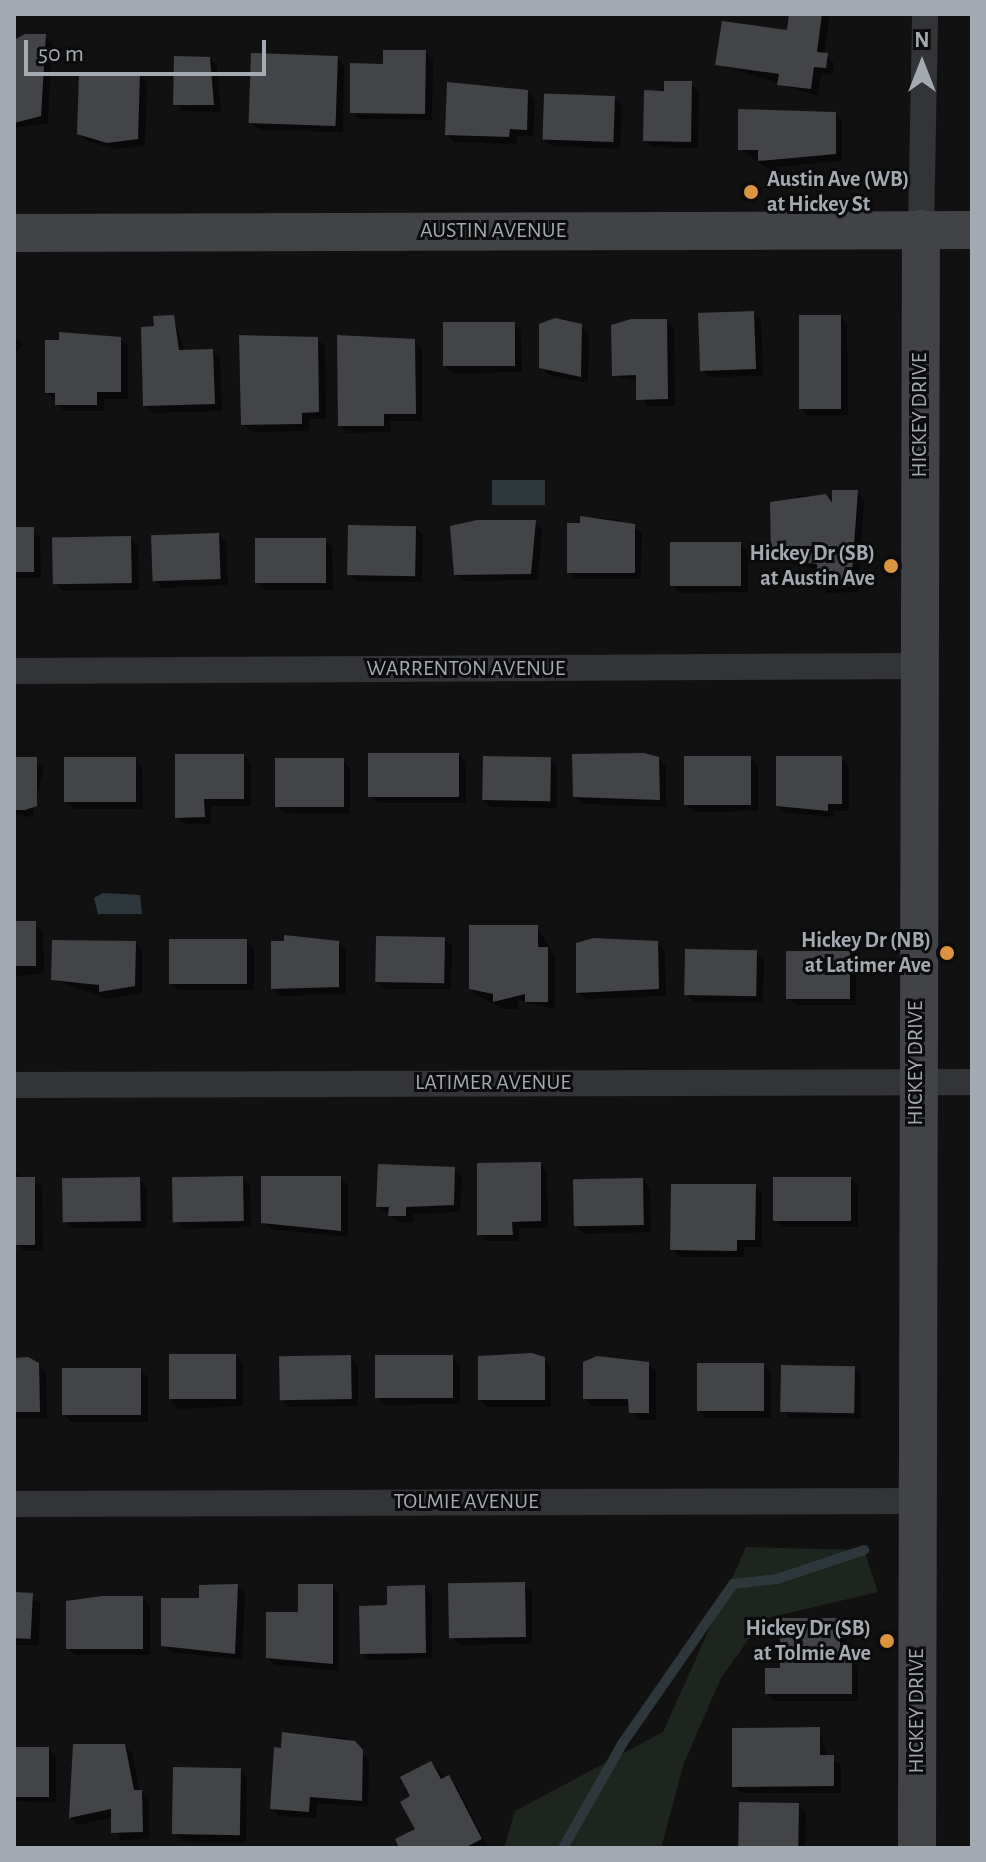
<!DOCTYPE html>
<style>
body{margin:0}
#map{position:relative;width:986px;height:1862px;overflow:hidden;background:#111112;font-family:"Alegreya Sans",sans-serif}
div>[style]{position:absolute}
[style*='--x']{left:calc(var(--x)*1px);top:calc(var(--y)*1px);width:calc(var(--w)*1px);rotate:calc(var(--a)*1deg)}
.green>*{inset:0;background:#1e251e}
.water>*{inset:0;background:#2e373b;transform-origin:0 0}
.shadow>*{inset:0;background:#0007;transform-origin:0 0}
.stream>*{height:10px;margin:-5px;padding:0 5px;transform-origin:5px;border-radius:5px;background:#2e373b}
.building>*{inset:0;background:#434447;transform-origin:0 0}
.street>*{height:26px;margin:-13px;padding:0 13px;transform-origin:13px;border-radius:13px;background:#333437}
.secondary>*{height:38px;margin:-19px;padding:0 19px;transform-origin:19px;border-radius:19px;background:#414347}
.dots>*{width:22px;height:22px;translate:-50% -50%;box-sizing:border-box;border:4px solid #0c0c0d;border-radius:50%}
span{translate:-50% -50%;white-space:nowrap;text-align:center;line-height:1.15;-webkit-text-stroke:6px #0c0c0d;paint-order:stroke}
.poi-label{font-size:22px;color:#a4aab1;font-weight:700}
.left{translate:0 -50%;text-align:left}
.right{translate:-100% -50%;text-align:right}
.street-label{font-size:22px;color:#a4aab1}
.frame{position:absolute;inset:0;border:16px solid #a4aab1;pointer-events:none}
.north{position:absolute;left:882px;top:24px;width:80px;height:80px;-webkit-text-stroke:6px #0c0c0d;paint-order:stroke;rotate:0deg;font-size:22px;font-weight:700;line-height:32px;text-align:center;color:#a4aab1}
.north::after{content:'';display:block;margin:auto;width:28px;height:36px;background:#a4aab1;clip-path:polygon(50% 0,100% 100%,50% 72%,0 100%)}
.scale{position:absolute;left:24px;top:40px;width:242px;height:36px;box-sizing:border-box;border:4px solid #a4aab1;border-top:0;padding-left:10px;font-size:24px;line-height:28px;white-space:nowrap;color:#a4aab1;-webkit-text-stroke:6px #0c0c0d;paint-order:stroke}
</style>
<div id="map">
<div class="green">
<div style="clip-path:polygon(746px 1547px,864px 1550px,878px 1592px,763px 1619px,721px 1678px,684px 1763px,661px 1848px,504px 1848px,515px 1811px,663px 1732px)"></div>
</div>
<div class="water">
<div style="left:545px;top:480px;width:25px;height:53px;rotate:90deg"></div>
<div style="clip-path:polygon(103px 893px,140px 895px,142px 914px,98px 914px,94px 898px)"></div>
</div>
<div class="shadow">
<div style="clip-path:polygon(791px 14px,830px 14px,824px 55px,834px 63px,833px 75px,821px 73px,818px 96px,717px 64px,789px 32px)"></div>
<div style="clip-path:polygon(45px 36px,52px 43px,48px 123px,14px 128px,14px 40px)"></div>
<div style="clip-path:polygon(425px 52px,433px 60px,432px 120px,359px 119px,352px 112px,385px 66px)"></div>
<div style="clip-path:polygon(337px 58px,344px 65px,343px 132px,259px 130px,251px 122px)"></div>
<div style="clip-path:polygon(210px 59px,217px 66px,221px 112px,183px 111px,175px 104px)"></div>
<div style="clip-path:polygon(139px 75px,147px 83px,145px 146px,116px 149px,87px 141px,80px 133px)"></div>
<div style="clip-path:polygon(691px 84px,699px 91px,698px 148px,653px 147px,645px 140px,646px 92px)"></div>
<div style="clip-path:polygon(527px 92px,535px 99px,533px 136px,517px 136px,516px 144px,454px 142px,447px 134px)"></div>
<div style="clip-path:polygon(614px 98px,622px 106px,620px 149px,552px 146px,544px 139px)"></div>
<div style="clip-path:polygon(835px 114px,842px 122px,842px 161px,767px 168px,740px 149px)"></div>
<div style="clip-path:polygon(753px 313px,761px 320px,763px 376px,709px 377px,702px 370px)"></div>
<div style="clip-path:polygon(173px 317px,185px 351px,212px 351px,220px 358px,222px 411px,153px 413px,145px 405px,156px 328px)"></div>
<div style="clip-path:polygon(840px 317px,847px 325px,848px 415px,808px 416px,801px 408px)"></div>
<div style="clip-path:polygon(667px 322px,674px 329px,675px 406px,646px 406px,638px 382px,614px 375px)"></div>
<div style="clip-path:polygon(514px 324px,521px 332px,522px 372px,453px 374px,446px 367px)"></div>
<div style="clip-path:polygon(581px 326px,589px 334px,588px 383px,549px 375px,541px 367px)"></div>
<div style="left:15px;top:337px;width:11px;height:97px;rotate:41deg"></div>
<div style="clip-path:polygon(120px 339px,128px 346px,128px 399px,104px 399px,104px 411px,64px 411px,47px 392px)"></div>
<div style="clip-path:polygon(317px 339px,325px 346px,326px 419px,309px 419px,309px 431px,251px 432px,243px 424px)"></div>
<div style="clip-path:polygon(414px 341px,422px 348px,422px 421px,390px 421px,391px 432px,347px 433px,340px 425px)"></div>
<div style="clip-path:polygon(857px 492px,864px 499px,858px 592px,827px 593px,819px 570px,773px 558px,797px 496px,826px 496px,834px 505px)"></div>
<div style="clip-path:polygon(582px 518px,616px 519px,642px 533px,641px 579px,576px 579px,569px 572px)"></div>
<div style="clip-path:polygon(535px 522px,542px 529px,538px 580px,464px 581px,456px 574px)"></div>
<div style="clip-path:polygon(415px 528px,423px 535px,422px 582px,357px 581px,350px 574px)"></div>
<div style="clip-path:polygon(14px 529px,40px 536px,41px 578px,14px 578px)"></div>
<div style="clip-path:polygon(218px 535px,226px 542px,228px 585px,162px 588px,155px 581px)"></div>
<div style="clip-path:polygon(130px 538px,138px 546px,139px 590px,63px 591px,55px 583px)"></div>
<div style="clip-path:polygon(325px 540px,332px 547px,333px 590px,265px 590px,257px 583px)"></div>
<div style="clip-path:polygon(741px 544px,748px 551px,748px 592px,680px 593px,672px 585px)"></div>
<div style="clip-path:polygon(459px 755px,466px 763px,466px 803px,378px 803px,371px 796px)"></div>
<div style="clip-path:polygon(243px 756px,251px 763px,251px 806px,211px 806px,211px 824px,185px 824px,177px 817px)"></div>
<div style="clip-path:polygon(750px 758px,758px 765px,758px 811px,694px 812px,687px 804px)"></div>
<div style="clip-path:polygon(841px 758px,849px 766px,849px 811px,834px 811px,834px 817px,786px 813px,778px 806px)"></div>
<div style="left:14px;top:759px;width:31px;height:53px;rotate:13deg"></div>
<div style="clip-path:polygon(135px 759px,142px 767px,143px 809px,74px 809px,67px 802px)"></div>
<div style="clip-path:polygon(550px 759px,557px 766px,557px 808px,491px 807px,484px 800px)"></div>
<div style="clip-path:polygon(658px 759px,666px 766px,666px 807px,582px 804px,575px 796px)"></div>
<div style="clip-path:polygon(343px 760px,350px 768px,350px 814px,284px 813px,277px 806px)"></div>
<div style="clip-path:polygon(14px 923px,43px 930px,44px 973px,14px 977px)"></div>
<div style="clip-path:polygon(537px 927px,555px 957px,555px 1009px,518px 1000px,518px 1009px,503px 1009px,478px 996px,471px 989px)"></div>
<div style="clip-path:polygon(444px 939px,452px 946px,451px 989px,385px 989px,377px 982px)"></div>
<div style="clip-path:polygon(246px 941px,254px 948px,254px 990px,179px 990px,171px 983px)"></div>
<div style="clip-path:polygon(135px 943px,142px 950px,142px 993px,108px 999px,53px 980px)"></div>
<div style="clip-path:polygon(339px 943px,346px 950px,346px 994px,280px 996px,273px 989px)"></div>
<div style="clip-path:polygon(657px 943px,665px 951px,666px 996px,586px 999px,578px 992px)"></div>
<div style="clip-path:polygon(756px 952px,764px 959px,763px 1003px,694px 1002px,686px 994px)"></div>
<div style="clip-path:polygon(849px 953px,856px 961px,856px 1005px,795px 1005px,788px 998px)"></div>
<div style="clip-path:polygon(540px 1164px,547px 1172px,548px 1228px,519px 1228px,519px 1241px,487px 1241px,479px 1234px)"></div>
<div style="clip-path:polygon(454px 1169px,462px 1176px,460px 1212px,413px 1214px,413px 1223px,398px 1222px,378px 1206px)"></div>
<div style="clip-path:polygon(16px 1174px,42px 1186px,43px 1251px,24px 1251px,14px 1239px)"></div>
<div style="clip-path:polygon(242px 1178px,250px 1185px,251px 1227px,183px 1229px,176px 1222px)"></div>
<div style="clip-path:polygon(340px 1178px,348px 1185px,348px 1237px,271px 1229px,263px 1222px)"></div>
<div style="clip-path:polygon(139px 1179px,147px 1187px,147px 1228px,71px 1228px,64px 1221px)"></div>
<div style="clip-path:polygon(850px 1179px,858px 1186px,858px 1227px,783px 1227px,775px 1220px)"></div>
<div style="clip-path:polygon(643px 1180px,650px 1188px,651px 1232px,584px 1234px,576px 1226px)"></div>
<div style="clip-path:polygon(755px 1186px,762px 1194px,762px 1247px,744px 1247px,744px 1257px,680px 1257px,672px 1249px)"></div>
<div style="clip-path:polygon(235px 1356px,243px 1364px,243px 1406px,179px 1409px,171px 1401px)"></div>
<div style="clip-path:polygon(350px 1357px,358px 1365px,358px 1406px,289px 1407px,282px 1399px)"></div>
<div style="clip-path:polygon(452px 1357px,460px 1364px,460px 1404px,385px 1405px,377px 1397px)"></div>
<div style="clip-path:polygon(544px 1359px,551px 1366px,551px 1407px,488px 1407px,480px 1400px)"></div>
<div style="clip-path:polygon(648px 1364px,656px 1371px,656px 1420px,638px 1420px,630px 1406px,592px 1406px,585px 1399px)"></div>
<div style="clip-path:polygon(14px 1365px,39px 1365px,46px 1372px,47px 1418px,14px 1419px)"></div>
<div style="clip-path:polygon(763px 1365px,771px 1373px,771px 1418px,706px 1418px,699px 1410px)"></div>
<div style="clip-path:polygon(854px 1368px,861px 1375px,861px 1419px,790px 1418px,783px 1411px)"></div>
<div style="clip-path:polygon(140px 1370px,148px 1377px,148px 1422px,71px 1422px,64px 1414px)"></div>
<div style="clip-path:polygon(524px 1584px,532px 1592px,532px 1644px,459px 1645px,451px 1637px)"></div>
<div style="clip-path:polygon(237px 1586px,245px 1594px,242px 1660px,171px 1652px,163px 1645px,201px 1600px)"></div>
<div style="clip-path:polygon(332px 1586px,339px 1594px,339px 1671px,276px 1665px,268px 1658px)"></div>
<div style="clip-path:polygon(424px 1587px,432px 1595px,432px 1659px,369px 1660px,362px 1653px,389px 1607px)"></div>
<div style="clip-path:polygon(14px 1594px,40px 1602px,39px 1645px,14px 1645px)"></div>
<div style="clip-path:polygon(143px 1598px,150px 1605px,150px 1655px,76px 1655px,68px 1648px)"></div>
<div style="clip-path:polygon(839px 1620px,847px 1628px,847px 1659px,858px 1666px,858px 1701px,774px 1701px,767px 1693px,782px 1670px)"></div>
<div style="clip-path:polygon(819px 1729px,827px 1757px,841px 1765px,841px 1793px,741px 1793px,734px 1786px)"></div>
<div style="clip-path:polygon(284px 1734px,346px 1738px,369px 1760px,368px 1807px,317px 1803px,316px 1818px,279px 1816px,272px 1808px)"></div>
<div style="clip-path:polygon(74px 1746px,124px 1746px,132px 1753px,140px 1792px,149px 1799px,149px 1839px,120px 1840px,113px 1817px,79px 1825px,71px 1818px)"></div>
<div style="clip-path:polygon(14px 1749px,48px 1749px,56px 1757px,56px 1803px,14px 1801px)"></div>
<div style="clip-path:polygon(431px 1764px,456px 1785px,488px 1847px,402px 1848px,417px 1830px,413px 1797px)"></div>
<div style="clip-path:polygon(240px 1770px,247px 1777px,246px 1842px,182px 1841px,174px 1833px)"></div>
<div style="clip-path:polygon(798px 1805px,806px 1812px,805px 1848px,740px 1848px)"></div>
</div>
<div class="stream">
<div style="--x:563;--y:1848;--w:120;--a:-60.4"></div>
<div style="--x:622;--y:1744;--w:195;--a:-55.2"></div>
<div style="--x:733;--y:1584;--w:44;--a:-6.5"></div>
<div style="--x:777;--y:1579;--w:92;--a:-18.4"></div>
</div>
<div class="building">
<div style="clip-path:polygon(789px 14px,822px 14px,817px 52px,828px 53px,826px 68px,814px 67px,811px 89px,777px 85px,779px 74px,715px 65px,722px 21px,787px 30px)"></div>
<div style="clip-path:polygon(25px 34px,46px 34px,41px 116px,14px 123px,14px 40px)"></div>
<div style="clip-path:polygon(383px 50px,426px 50px,425px 114px,350px 113px,350px 63px,383px 64px)"></div>
<div style="left:251px;top:53px;width:87px;height:70px;rotate:2deg"></div>
<div style="clip-path:polygon(174px 56px,210px 57px,214px 105px,173px 105px)"></div>
<div style="clip-path:polygon(79px 72px,140px 73px,138px 139px,107px 143px,77px 134px)"></div>
<div style="clip-path:polygon(664px 81px,692px 81px,691px 142px,643px 141px,644px 90px,664px 91px)"></div>
<div style="clip-path:polygon(447px 82px,528px 90px,527px 130px,510px 129px,509px 137px,445px 135px)"></div>
<div style="left:615px;top:96px;width:46px;height:71px;rotate:92deg"></div>
<div style="clip-path:polygon(738px 109px,836px 112px,836px 154px,758px 161px,758px 150px,738px 150px)"></div>
<div style="left:754px;top:311px;width:58px;height:56px;rotate:88deg"></div>
<div style="clip-path:polygon(174px 315px,179px 350px,213px 349px,215px 404px,143px 406px,141px 327px,154px 326px,153px 316px)"></div>
<div style="left:799px;top:315px;width:42px;height:94px"></div>
<div style="clip-path:polygon(555px 318px,582px 324px,581px 377px,539px 368px,539px 324px)"></div>
<div style="clip-path:polygon(631px 319px,667px 319px,668px 399px,636px 400px,636px 375px,612px 376px,611px 325px)"></div>
<div style="left:515px;top:322px;width:44px;height:72px;rotate:90deg"></div>
<div style="clip-path:polygon(59px 332px,121px 337px,121px 392px,97px 392px,97px 405px,55px 405px,55px 393px,45px 393px,45px 340px,59px 340px)"></div>
<div style="clip-path:polygon(239px 335px,318px 337px,319px 412px,302px 413px,302px 424px,241px 425px)"></div>
<div style="clip-path:polygon(337px 335px,415px 339px,416px 414px,384px 414px,384px 426px,338px 426px)"></div>
<div style="clip-path:polygon(832px 490px,858px 490px,851px 586px,817px 586px,817px 564px,771px 559px,770px 502px,826px 494px,832px 503px)"></div>
<div style="clip-path:polygon(580px 516px,635px 524px,635px 573px,567px 573px,567px 523px,580px 523px)"></div>
<div style="clip-path:polygon(477px 520px,536px 520px,531px 574px,454px 575px,450px 526px)"></div>
<div style="left:348px;top:525px;width:68px;height:50px;rotate:1deg"></div>
<div style="left:14px;top:527px;width:20px;height:45px"></div>
<div style="left:219px;top:533px;width:46px;height:68px;rotate:88deg"></div>
<div style="left:131px;top:536px;width:47px;height:79px;rotate:89deg"></div>
<div style="left:326px;top:538px;width:45px;height:71px;rotate:90deg"></div>
<div style="left:670px;top:542px;width:71px;height:44px"></div>
<div style="left:459px;top:753px;width:44px;height:91px;rotate:90deg"></div>
<div style="clip-path:polygon(644px 753px,659px 757px,660px 800px,573px 797px,572px 754px)"></div>
<div style="clip-path:polygon(175px 754px,244px 754px,244px 799px,204px 799px,205px 817px,175px 818px)"></div>
<div style="left:483px;top:756px;width:68px;height:44px;rotate:1deg"></div>
<div style="left:684px;top:756px;width:67px;height:49px"></div>
<div style="clip-path:polygon(776px 756px,842px 756px,842px 804px,828px 804px,828px 811px,776px 806px)"></div>
<div style="clip-path:polygon(14px 757px,37px 757px,37px 806px,25px 810px,14px 810px)"></div>
<div style="left:136px;top:757px;width:45px;height:72px;rotate:90deg"></div>
<div style="left:344px;top:758px;width:49px;height:69px;rotate:90deg"></div>
<div style="left:14px;top:921px;width:22px;height:45px"></div>
<div style="clip-path:polygon(469px 925px,538px 925px,538px 947px,548px 947px,548px 1002px,525px 1002px,525px 994px,493px 1002px,493px 994px,469px 989px)"></div>
<div style="clip-path:polygon(284px 935px,339px 941px,339px 987px,271px 989px,271px 941px,284px 941px)"></div>
<div style="left:376px;top:936px;width:69px;height:46px;rotate:1deg"></div>
<div style="clip-path:polygon(593px 938px,658px 941px,659px 989px,576px 993px,576px 943px)"></div>
<div style="left:169px;top:939px;width:78px;height:45px"></div>
<div style="clip-path:polygon(52px 940px,136px 941px,135px 986px,99px 992px,99px 985px,51px 980px)"></div>
<div style="left:685px;top:949px;width:72px;height:46px;rotate:1deg"></div>
<div style="left:786px;top:951px;width:64px;height:48px"></div>
<div style="clip-path:polygon(541px 1162px,541px 1221px,512px 1222px,513px 1235px,477px 1235px,477px 1163px)"></div>
<div style="clip-path:polygon(378px 1164px,455px 1167px,454px 1205px,406px 1207px,406px 1216px,388px 1216px,389px 1207px,376px 1207px)"></div>
<div style="left:243px;top:1176px;width:45px;height:71px;rotate:89deg"></div>
<div style="clip-path:polygon(261px 1176px,341px 1176px,341px 1231px,261px 1223px)"></div>
<div style="left:14px;top:1177px;width:21px;height:68px"></div>
<div style="left:140px;top:1177px;width:44px;height:78px;rotate:89deg"></div>
<div style="left:773px;top:1177px;width:78px;height:44px"></div>
<div style="left:643px;top:1178px;width:47px;height:70px;rotate:89deg"></div>
<div style="clip-path:polygon(671px 1184px,756px 1184px,755px 1240px,737px 1240px,737px 1251px,670px 1250px)"></div>
<div style="clip-path:polygon(532px 1353px,545px 1357px,545px 1400px,478px 1400px,478px 1356px)"></div>
<div style="left:236px;top:1354px;width:45px;height:67px;rotate:90deg"></div>
<div style="left:351px;top:1355px;width:44px;height:72px;rotate:89deg"></div>
<div style="left:375px;top:1355px;width:78px;height:43px"></div>
<div style="clip-path:polygon(597px 1356px,649px 1362px,649px 1413px,629px 1413px,628px 1399px,583px 1399px,583px 1362px)"></div>
<div style="clip-path:polygon(28px 1357px,39px 1363px,40px 1412px,14px 1412px,14px 1358px)"></div>
<div style="left:697px;top:1363px;width:67px;height:48px"></div>
<div style="left:781px;top:1365px;width:74px;height:47px;rotate:1deg"></div>
<div style="left:62px;top:1368px;width:79px;height:47px"></div>
<div style="left:525px;top:1582px;width:55px;height:77px;rotate:89deg"></div>
<div style="clip-path:polygon(238px 1584px,235px 1654px,161px 1646px,161px 1598px,199px 1598px,199px 1585px)"></div>
<div style="clip-path:polygon(298px 1584px,333px 1584px,333px 1664px,266px 1658px,266px 1612px,298px 1612px)"></div>
<div style="clip-path:polygon(425px 1585px,426px 1653px,360px 1654px,359px 1606px,387px 1605px,387px 1586px)"></div>
<div style="left:14px;top:1592px;width:19px;height:46px;rotate:3deg"></div>
<div style="clip-path:polygon(102px 1596px,143px 1596px,143px 1649px,66px 1649px,66px 1601px)"></div>
<div style="clip-path:polygon(780px 1618px,840px 1618px,840px 1657px,852px 1657px,852px 1694px,765px 1694px,765px 1668px,780px 1668px)"></div>
<div style="clip-path:polygon(820px 1727px,820px 1755px,834px 1755px,834px 1786px,732px 1787px,732px 1728px)"></div>
<div style="clip-path:polygon(282px 1732px,355px 1741px,363px 1750px,362px 1801px,310px 1797px,309px 1812px,270px 1809px,274px 1747px,281px 1748px)"></div>
<div style="clip-path:polygon(73px 1744px,125px 1744px,134px 1790px,142px 1790px,143px 1832px,111px 1833px,111px 1809px,69px 1818px)"></div>
<div style="left:14px;top:1747px;width:35px;height:50px"></div>
<div style="clip-path:polygon(431px 1761px,441px 1779px,449px 1775px,482px 1839px,464px 1848px,399px 1848px,395px 1839px,415px 1829px,400px 1802px,410px 1796px,400px 1777px)"></div>
<div style="left:173px;top:1767px;width:68px;height:67px;rotate:1deg"></div>
<div style="left:739px;top:1802px;width:60px;height:46px;rotate:1deg"></div>
</div>
<div class="street">
<div style="--x:921;--y:229;--w:215;--a:-88.9"></div>
<div style="--x:14;--y:671;--w:903;--a:-0.32"></div>
<div style="--x:14;--y:1085;--w:958;--a:-0.18"></div>
<div style="--x:14;--y:1504;--w:904;--a:-0.19"></div>
</div>
<div class="secondary">
<div style="--x:14;--y:233;--w:958;--a:-0.18"></div>
<div style="--x:917;--y:1848;--w:1619;--a:-89.86"></div>
</div>
<div class="dots">
<div style="left:751px;top:192px;background:#dc943f"></div>
<div style="left:891px;top:566px;background:#dc943f"></div>
<div style="left:947px;top:953px;background:#dc943f"></div>
<div style="left:887px;top:1641px;background:#dc943f"></div>
</div>
<div class="poi-label">
<span class="left" style="left:767px;top:192px">Austin Ave (WB)<br>at Hickey St</span>
<span class="right" style="left:875px;top:566px">Hickey Dr (SB)<br>at Austin Ave</span>
<span class="right" style="left:931px;top:953px">Hickey Dr (NB)<br>at Latimer Ave</span>
<span class="right" style="left:871px;top:1641px">Hickey Dr (SB)<br>at Tolmie Ave</span>
</div>
<div class="street-label">
<span style="left:493px;top:231px">AUSTIN AVENUE</span>
<span style="left:920px;top:415px;rotate:-90deg">HICKEY DRIVE</span>
<span style="left:466px;top:669px">WARRENTON AVENUE</span>
<span style="left:916px;top:1063px;rotate:-90deg">HICKEY DRIVE</span>
<span style="left:493px;top:1083px">LATIMER AVENUE</span>
<span style="left:466px;top:1502px">TOLMIE AVENUE</span>
<span style="left:917px;top:1711px;rotate:-90deg">HICKEY DRIVE</span>
</div>
<div class="frame"></div>
<div class="north">N</div>
<div class="scale">50 m</div>
</div>
